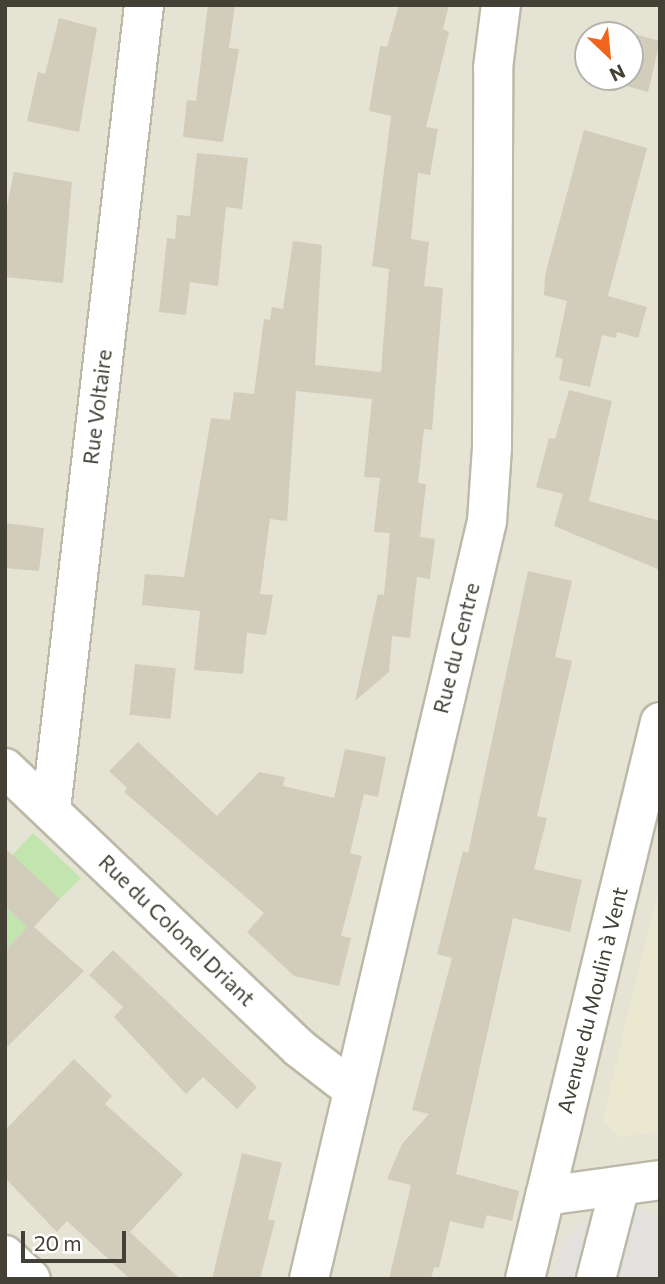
<!DOCTYPE html>
<meta charset="utf-8">
<style>
body{margin:0}
#map{position:relative;width:665px;height:1284px;overflow:hidden;background:#f1f0e5;font-family:Commissioner,sans-serif}
div>[style]{position:absolute}
[style*='--x']{left:calc(var(--x)*1px);top:calc(var(--y)*1px);width:calc(var(--w)*1px);rotate:calc(var(--a)*1deg)}
.residential>*{inset:0;background:#e5e3d3}
.education>*{inset:0;background:#eae8cf}
.green>*{inset:0;background:#c2e4af}
.parking>*{inset:0;background:#e2e1dd}
.building>*{inset:0;background:#d2cdba;transform-origin:0 0}
.roads{filter:drop-shadow(2px 0 #bcb9a8) drop-shadow(-2px 0 #bcb9a8) drop-shadow(0 2px #bcb9a8) drop-shadow(0 -2px #bcb9a8)}
.minor>*{height:38px;margin:-19px;padding:0 19px;transform-origin:19px;border-radius:19px;background:#fff}
span{translate:-50% -50%;white-space:nowrap;text-align:center;line-height:1.15;-webkit-text-stroke:5px #fff;paint-order:stroke}
.street-label{font-size:21px;color:#434035}
.frame{position:absolute;inset:0;border:7px solid #434035;pointer-events:none}
.north{position:absolute;left:574px;top:21px;width:70px;height:70px;box-sizing:border-box;background:#fff;border:2px solid #b4b3ae;border-radius:50%;rotate:154deg;font-size:19px;font-weight:700;line-height:28px;text-align:center;color:#434035}
.north::after{content:'';display:block;margin:auto;width:24px;height:32px;background:#f0641d;clip-path:polygon(50% 0,100% 100%,50% 72%,0 100%)}
.scale{position:absolute;left:21px;top:1231px;width:105px;height:32px;box-sizing:border-box;border:4px solid #434035;border-top:0;padding-left:9px;font-size:21px;line-height:24px;white-space:nowrap;color:#434035;-webkit-text-stroke:5px #fff;paint-order:stroke}
</style>
<div id="map">
<div class="residential">
<div style="clip-path:polygon(evenodd,5px 5px,660px 5px,660px 885px,603px 1119px,619px 1137px,660px 1131px,660px 1279px,5px 1279px,5px 5px,588px 35px,630px 35px,630px 77px,588px 77px,588px 35px)"></div>
</div>
<div class="education">
<div style="clip-path:polygon(660px 885px,660px 1131px,619px 1137px,603px 1119px)"></div>
</div>
<div class="green">
<div style="clip-path:polygon(33px 833px,81px 878px,60px 899px,25px 867px,5px 888px,5px 863px)"></div>
<div style="clip-path:polygon(5px 906px,27px 927px,5px 951px)"></div>
</div>
<div class="parking">
<div style="clip-path:polygon(628px 1206px,657px 1215px,660px 1279px,552px 1279px,562px 1241px,594px 1213px)"></div>
</div>
<div class="building">
<div style="clip-path:polygon(208px 5px,235px 5px,229px 48px,239px 49px,223px 142px,183px 137px,187px 100px,196px 101px)"></div>
<div style="clip-path:polygon(399px 5px,449px 5px,443px 29px,449px 32px,426px 127px,438px 129px,430px 175px,418px 173px,411px 239px,429px 242px,424px 286px,443px 288px,432px 430px,424px 429px,418px 483px,426px 484px,420px 537px,435px 539px,430px 579px,417px 577px,410px 638px,392px 636px,389px 672px,355px 701px,378px 594px,384px 595px,390px 533px,374px 532px,380px 478px,364px 477px,372px 399px,296px 391px,287px 521px,270px 519px,260px 594px,273px 595px,266px 635px,247px 633px,243px 674px,194px 670px,200px 611px,142px 605px,145px 574px,184px 577px,211px 418px,230px 420px,234px 392px,254px 394px,264px 319px,270px 320px,272px 307px,283px 309px,293px 241px,322px 245px,315px 365px,381px 372px,389px 269px,372px 266px,391px 116px,369px 111px,380px 46px,387px 47px)"></div>
<div style="clip-path:polygon(59px 18px,97px 28px,79px 132px,27px 121px,38px 72px,45px 74px)"></div>
<div style="clip-path:polygon(605px 26px,660px 41px,648px 92px,594px 77px,630px 77px,630px 35px,603px 35px)"></div>
<div style="clip-path:polygon(584px 130px,647px 148px,608px 296px,647px 307px,638px 338px,617px 332px,616px 338px,602px 335px,590px 387px,559px 380px,563px 359px,555px 357px,567px 301px,544px 295px,545px 275px)"></div>
<div style="clip-path:polygon(197px 153px,248px 158px,242px 209px,226px 207px,218px 286px,190px 282px,186px 315px,159px 312px,167px 238px,175px 239px,177px 215px,190px 216px)"></div>
<div style="clip-path:polygon(14px 172px,72px 182px,63px 283px,5px 277px,5px 214px)"></div>
<div style="clip-path:polygon(569px 390px,612px 401px,589px 501px,660px 521px,660px 570px,554px 526px,563px 494px,536px 487px,549px 438px,555px 439px)"></div>
<div style="clip-path:polygon(5px 523px,44px 528px,39px 571px,5px 568px)"></div>
<div style="clip-path:polygon(528px 571px,572px 581px,555px 657px,572px 661px,537px 816px,547px 818px,534px 869px,582px 880px,570px 932px,513px 918px,456px 1174px,519px 1191px,512px 1221px,487px 1215px,483px 1229px,450px 1221px,439px 1268px,434px 1267px,431px 1279px,389px 1279px,411px 1185px,387px 1179px,402px 1144px,429px 1114px,412px 1110px,452px 958px,437px 954px,463px 851px,468px 853px)"></div>
<div style="left:135px;top:664px;width:41px;height:51px;rotate:6deg"></div>
<div style="clip-path:polygon(138px 742px,217px 816px,259px 772px,285px 777px,283px 786px,334px 798px,345px 749px,386px 757px,378px 797px,364px 794px,350px 853px,362px 856px,341px 936px,351px 938px,339px 986px,294px 976px,247px 932px,264px 913px,124px 792px,127px 788px,109px 771px)"></div>
<div style="clip-path:polygon(5px 848px,60px 899px,34px 927px,84px 971px,5px 1049px,5px 951px,27px 927px,5px 906px)"></div>
<div style="clip-path:polygon(113px 950px,257px 1087px,237px 1109px,203px 1077px,186px 1094px,114px 1017px,123px 1007px,89px 975px)"></div>
<div style="clip-path:polygon(74px 1059px,112px 1096px,105px 1104px,183px 1174px,130px 1232px,180px 1279px,130px 1279px,67px 1221px,57px 1232px,5px 1178px,5px 1130px)"></div>
<div style="clip-path:polygon(242px 1153px,282px 1163px,268px 1219px,275px 1221px,260px 1279px,212px 1279px)"></div>
</div>
<div class="roads">
<div class="minor">
<div style="--x:5;--y:768;--w:406;--a:43.6"></div>
<div style="--x:299;--y:1048;--w:67;--a:37.7"></div>
<div style="--x:51;--y:809;--w:809;--a:-83.4"></div>
<div style="--x:545;--y:1196;--w:116;--a:-7.9"></div>
<div style="--x:5;--y:1255;--w:35;--a:43"></div>
<div style="--x:309;--y:1279;--w:779;--a:-76.78"></div>
<div style="--x:487;--y:521;--w:74;--a:-86.1"></div>
<div style="--x:492;--y:447;--w:379;--a:-89.8"></div>
<div style="--x:493;--y:68;--w:64;--a:-82.8"></div>
<div style="--x:525;--y:1279;--w:573;--a:-76.38"></div>
<div style="--x:596;--y:1279;--w:96;--a:-75.5"></div>
</div>
</div>
<div class="street-label">
<span style="left:97px;top:407px;rotate:-83deg">Rue Voltaire</span>
<span style="left:456px;top:648px;rotate:-76deg">Rue du Centre</span>
<span style="left:177px;top:930px;rotate:44deg">Rue du Colonel Driant</span>
<span style="left:592px;top:1000px;rotate:-76deg">Avenue du Moulin à Vent</span>
</div>
<div class="frame"></div>
<div class="north">N</div>
<div class="scale">20 m</div>
</div>
